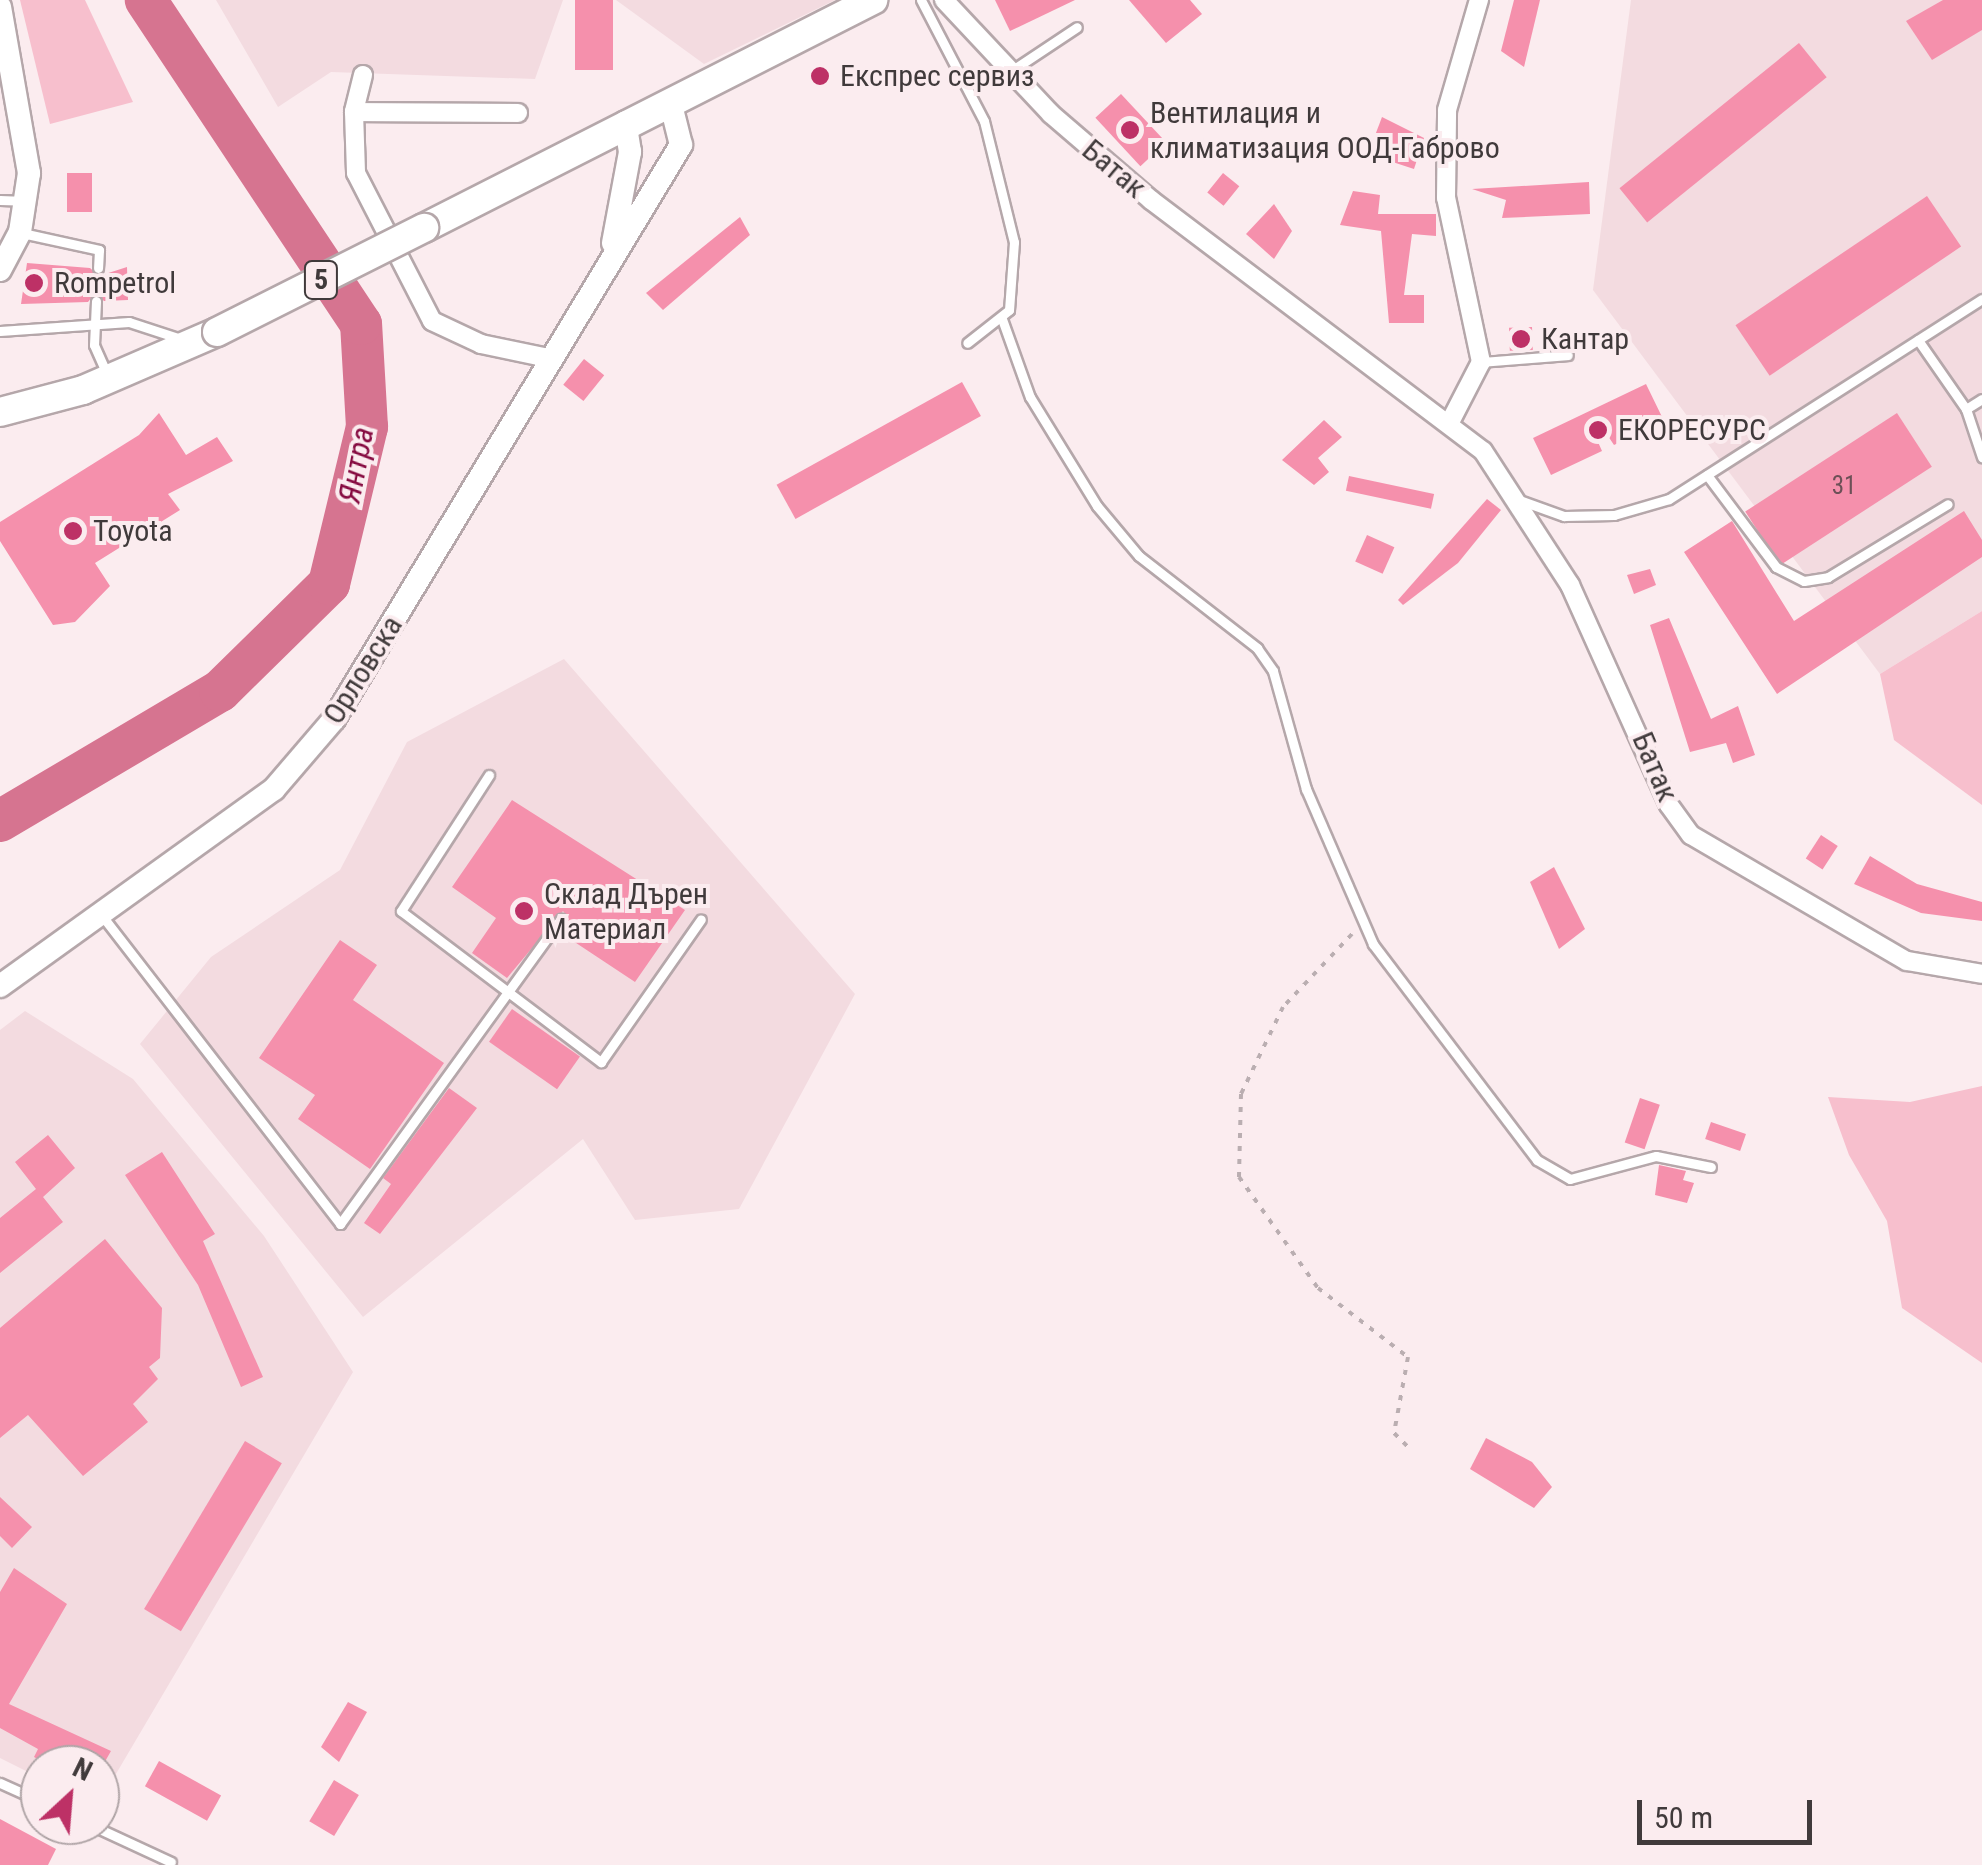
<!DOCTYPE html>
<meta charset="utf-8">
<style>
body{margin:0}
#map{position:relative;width:1982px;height:1865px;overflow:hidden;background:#fbecef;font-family:"Roboto Condensed",sans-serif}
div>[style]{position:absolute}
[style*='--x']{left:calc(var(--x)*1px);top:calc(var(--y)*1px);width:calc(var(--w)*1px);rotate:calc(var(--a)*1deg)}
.built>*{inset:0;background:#f3dbe0}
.green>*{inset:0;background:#f7bfcd}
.river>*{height:42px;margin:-21px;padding:0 21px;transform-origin:21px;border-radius:21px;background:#d67490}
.building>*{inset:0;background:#f590ac;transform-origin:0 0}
.path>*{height:4px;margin-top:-2px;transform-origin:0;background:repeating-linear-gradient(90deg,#baaeb1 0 5px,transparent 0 13px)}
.roads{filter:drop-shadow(2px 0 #b5a7aa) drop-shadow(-2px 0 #b5a7aa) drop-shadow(0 2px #b5a7aa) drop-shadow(0 -2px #b5a7aa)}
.service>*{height:9px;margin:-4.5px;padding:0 4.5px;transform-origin:4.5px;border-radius:4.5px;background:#fff}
.minor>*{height:18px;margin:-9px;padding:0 9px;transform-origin:9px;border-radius:9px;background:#fff}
.tertiary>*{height:22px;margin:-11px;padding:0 11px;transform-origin:11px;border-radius:11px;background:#fff}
.primary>*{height:28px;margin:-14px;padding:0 14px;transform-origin:14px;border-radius:14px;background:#fff}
.bridges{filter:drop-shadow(2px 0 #b5a7aa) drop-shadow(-2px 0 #b5a7aa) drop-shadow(0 2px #b5a7aa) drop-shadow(0 -2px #b5a7aa)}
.primary-bridge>*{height:28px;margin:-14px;padding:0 14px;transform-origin:14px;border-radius:14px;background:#fff}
.dots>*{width:28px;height:28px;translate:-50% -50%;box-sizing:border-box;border:5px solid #fbecef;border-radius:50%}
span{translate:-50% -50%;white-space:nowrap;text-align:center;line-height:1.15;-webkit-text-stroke:8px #fbecef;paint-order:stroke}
.number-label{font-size:25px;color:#6d5057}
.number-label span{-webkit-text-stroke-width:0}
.shield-label span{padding:2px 8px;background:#fbecef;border:2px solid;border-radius:8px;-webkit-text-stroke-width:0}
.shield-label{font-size:28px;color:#403a3b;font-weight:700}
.poi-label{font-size:30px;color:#403a3b}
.left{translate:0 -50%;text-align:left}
.street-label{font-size:30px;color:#403a3b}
.water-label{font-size:32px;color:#860b41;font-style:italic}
.north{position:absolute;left:20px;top:1745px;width:100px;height:100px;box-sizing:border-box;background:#fbecef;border:2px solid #b0a5a7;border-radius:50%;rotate:26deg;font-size:28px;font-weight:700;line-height:40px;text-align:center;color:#403a3b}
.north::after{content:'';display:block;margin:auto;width:35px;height:45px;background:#bd3166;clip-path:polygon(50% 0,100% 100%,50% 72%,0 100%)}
.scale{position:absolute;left:1637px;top:1800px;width:175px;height:45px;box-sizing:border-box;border:5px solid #403a3b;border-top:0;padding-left:12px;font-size:30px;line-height:35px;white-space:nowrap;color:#403a3b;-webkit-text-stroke:8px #fbecef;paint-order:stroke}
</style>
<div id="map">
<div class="built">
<div style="clip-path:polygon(216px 0,563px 0,535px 79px,331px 72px,278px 107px)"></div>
<div style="clip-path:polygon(616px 0,835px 0,704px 64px)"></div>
<div style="clip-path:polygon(1631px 0,1982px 0,1982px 611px,1880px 674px,1593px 290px)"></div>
<div style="clip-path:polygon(564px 659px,855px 994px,739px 1209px,635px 1220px,583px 1139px,363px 1317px,140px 1044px,211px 957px,340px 870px,407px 742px)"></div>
<div style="clip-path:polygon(25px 1011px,133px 1079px,264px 1236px,353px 1372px,100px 1801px,100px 1765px,40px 1765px,40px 1778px,0 1758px,0 1030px)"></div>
</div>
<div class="green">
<div style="clip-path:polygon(20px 0,85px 0,133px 102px,50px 124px)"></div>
<div style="clip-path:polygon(1982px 611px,1982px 805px,1894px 740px,1880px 674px)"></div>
<div style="clip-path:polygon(1982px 1086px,1982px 1363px,1902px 1308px,1887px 1221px,1849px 1155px,1828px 1097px,1910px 1102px)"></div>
</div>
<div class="river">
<div style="--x:0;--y:821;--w:256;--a:-30.6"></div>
<div style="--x:220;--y:691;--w:153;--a:-44.5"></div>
<div style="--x:329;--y:584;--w:162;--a:-76.4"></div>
<div style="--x:367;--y:427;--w:103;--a:-93.3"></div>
<div style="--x:361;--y:324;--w:389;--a:-123.6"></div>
</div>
<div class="building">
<div style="left:575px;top:0;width:38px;height:70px"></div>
<div style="clip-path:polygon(995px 0,1075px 0,1010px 31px)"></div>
<div style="clip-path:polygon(1129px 0,1190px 0,1202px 14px,1166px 43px)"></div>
<div style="clip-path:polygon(1514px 0,1540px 0,1524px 67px,1501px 51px)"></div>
<div style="clip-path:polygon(1943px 0,1982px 0,1982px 30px,1932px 60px,1906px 21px)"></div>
<div style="left:1799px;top:43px;width:44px;height:231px;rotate:51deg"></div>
<div style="left:1121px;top:94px;width:66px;height:35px;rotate:47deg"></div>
<div style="clip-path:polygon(1382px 117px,1424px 138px,1414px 169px,1368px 154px)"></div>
<div style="left:67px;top:173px;width:25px;height:39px"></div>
<div style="left:1223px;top:173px;width:21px;height:25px;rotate:39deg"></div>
<div style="clip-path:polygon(1589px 182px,1590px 214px,1502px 218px,1506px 200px,1472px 189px)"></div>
<div style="clip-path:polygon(1353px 191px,1380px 195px,1378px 214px,1436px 214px,1436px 236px,1412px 234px,1404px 295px,1424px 295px,1424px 323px,1389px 323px,1381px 231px,1340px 225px)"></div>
<div style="left:1927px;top:196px;width:61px;height:231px;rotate:56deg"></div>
<div style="clip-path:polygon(1274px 204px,1292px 231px,1274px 259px,1246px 234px)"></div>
<div style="clip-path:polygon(740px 217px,750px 235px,663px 310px,646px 293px)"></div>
<div style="clip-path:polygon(27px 263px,90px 268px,99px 276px,127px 267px,128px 300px,104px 301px,95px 293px,88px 302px,21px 304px)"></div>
<div style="left:1532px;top:327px;width:23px;height:23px;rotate:88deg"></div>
<div style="left:584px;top:359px;width:26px;height:33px;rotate:39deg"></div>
<div style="left:962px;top:382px;width:39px;height:212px;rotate:61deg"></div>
<div style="clip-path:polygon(1646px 384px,1664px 421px,1614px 445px,1608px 436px,1598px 442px,1602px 451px,1551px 475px,1533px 438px)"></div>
<div style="clip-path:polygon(159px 413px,186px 455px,217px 437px,233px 461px,168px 494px,180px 510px,95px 563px,110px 586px,75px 622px,53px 625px,0 541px,0 522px,139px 435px)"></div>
<div style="left:1897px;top:413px;width:64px;height:181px;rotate:57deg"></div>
<div style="clip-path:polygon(1324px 420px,1342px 437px,1318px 458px,1329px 472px,1314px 485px,1282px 460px)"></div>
<div style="left:1349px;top:476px;width:87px;height:15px;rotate:12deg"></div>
<div style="clip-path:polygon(1487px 499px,1501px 510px,1458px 563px,1403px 605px,1398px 600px)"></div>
<div style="clip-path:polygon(1964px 511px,1982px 540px,1982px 557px,1777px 694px,1684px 552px,1732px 521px,1794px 621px)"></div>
<div style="left:1367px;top:535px;width:30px;height:29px;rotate:24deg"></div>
<div style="clip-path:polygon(1650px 569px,1656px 585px,1634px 594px,1627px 575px)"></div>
<div style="clip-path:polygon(1669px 618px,1711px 719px,1738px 706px,1755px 755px,1733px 763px,1726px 743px,1690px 752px,1650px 625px)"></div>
<div style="clip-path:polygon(512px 800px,685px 910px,635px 982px,561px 933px,569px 919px,563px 911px,507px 978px,472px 953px,496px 918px,452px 887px)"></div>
<div style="left:1821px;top:835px;width:20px;height:28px;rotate:33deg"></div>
<div style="clip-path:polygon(1870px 856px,1917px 884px,1982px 902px,1982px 921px,1921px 913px,1854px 884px)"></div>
<div style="clip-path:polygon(1554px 867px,1585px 929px,1559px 949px,1530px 882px)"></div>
<div style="clip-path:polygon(340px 940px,377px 965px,353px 1000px,444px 1063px,370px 1169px,298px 1119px,315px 1095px,259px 1058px)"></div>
<div style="left:512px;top:1009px;width:83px;height:40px;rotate:35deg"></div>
<div style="clip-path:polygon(449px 1088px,477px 1108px,380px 1234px,364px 1223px,391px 1184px,383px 1178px)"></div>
<div style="left:1640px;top:1098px;width:21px;height:47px;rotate:19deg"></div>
<div style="left:1711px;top:1122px;width:37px;height:18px;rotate:19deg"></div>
<div style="clip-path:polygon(48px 1135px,75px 1168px,43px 1197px,63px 1222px,0 1273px,0 1218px,36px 1189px,15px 1162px)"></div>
<div style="clip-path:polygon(162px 1152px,215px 1234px,203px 1241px,263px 1377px,241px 1387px,198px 1285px,125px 1175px)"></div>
<div style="clip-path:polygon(1659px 1165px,1686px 1171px,1683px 1180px,1694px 1183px,1687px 1203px,1655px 1195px)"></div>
<div style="clip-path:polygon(105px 1239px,162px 1308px,160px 1358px,149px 1367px,158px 1379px,133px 1404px,148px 1422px,83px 1476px,28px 1415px,0 1438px,0 1328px)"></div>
<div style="clip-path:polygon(1486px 1438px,1532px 1462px,1552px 1487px,1534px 1508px,1470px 1469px)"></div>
<div style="left:245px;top:1441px;width:43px;height:196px;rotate:31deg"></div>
<div style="clip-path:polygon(0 1497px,32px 1527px,12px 1548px,0 1536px)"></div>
<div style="clip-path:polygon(14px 1568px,67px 1604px,9px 1704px,111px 1751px,103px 1765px,48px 1765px,34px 1757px,38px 1749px,0 1728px,0 1592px)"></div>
<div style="clip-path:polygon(348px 1702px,367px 1712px,339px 1762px,321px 1747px)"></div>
<div style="left:159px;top:1761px;width:71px;height:29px;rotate:29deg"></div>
<div style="left:334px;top:1780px;width:29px;height:48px;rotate:31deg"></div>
<div style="clip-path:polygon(0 1819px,56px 1849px,48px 1865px,0 1865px)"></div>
</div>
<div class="path">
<div style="--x:1352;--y:934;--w:100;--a:133.4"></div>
<div style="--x:1283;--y:1007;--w:97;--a:115.8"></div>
<div style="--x:1241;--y:1094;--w:83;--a:91.4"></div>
<div style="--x:1239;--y:1177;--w:136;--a:54.6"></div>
<div style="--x:1318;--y:1288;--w:113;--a:37.5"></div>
<div style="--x:1408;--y:1357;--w:77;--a:100.4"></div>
<div style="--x:1394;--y:1433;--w:25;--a:45"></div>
</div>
<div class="roads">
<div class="service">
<div style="--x:921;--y:0;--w:136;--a:62.5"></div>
<div style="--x:984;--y:121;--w:125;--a:76.1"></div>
<div style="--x:1014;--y:242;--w:68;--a:94.2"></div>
<div style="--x:1009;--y:310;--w:53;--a:141.8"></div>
<div style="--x:1011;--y:71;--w:79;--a:-33.7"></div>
<div style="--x:0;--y:200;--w:25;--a:2"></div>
<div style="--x:22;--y:233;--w:79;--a:12.4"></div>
<div style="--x:99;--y:250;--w:18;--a:93"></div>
<div style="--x:96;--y:301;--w:44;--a:92.6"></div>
<div style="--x:94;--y:345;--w:35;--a:66"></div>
<div style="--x:1002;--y:319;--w:83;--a:70.3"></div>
<div style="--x:1030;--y:397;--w:128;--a:58.4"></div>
<div style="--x:1097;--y:506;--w:65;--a:50"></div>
<div style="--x:1139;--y:556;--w:150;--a:37.9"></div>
<div style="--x:1257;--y:648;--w:28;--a:55"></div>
<div style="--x:1273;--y:671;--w:123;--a:74.4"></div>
<div style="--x:1306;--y:789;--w:169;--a:66.6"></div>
<div style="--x:1373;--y:944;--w:271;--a:52.8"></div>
<div style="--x:1537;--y:1160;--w:38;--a:30"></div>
<div style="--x:1570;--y:1179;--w:89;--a:-15"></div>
<div style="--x:1656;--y:1156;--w:56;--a:11.3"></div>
<div style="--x:0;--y:331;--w:129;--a:-4"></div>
<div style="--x:129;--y:322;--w:58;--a:18.1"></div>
<div style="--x:1918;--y:340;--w:84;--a:55.2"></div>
<div style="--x:1966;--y:409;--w:51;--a:71.6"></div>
<div style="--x:1481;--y:362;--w:87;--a:-4.6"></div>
<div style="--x:1966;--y:409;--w:19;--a:-32"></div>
<div style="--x:1707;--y:475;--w:115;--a:53.1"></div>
<div style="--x:1776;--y:567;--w:31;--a:27"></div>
<div style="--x:1804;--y:581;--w:24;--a:-9"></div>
<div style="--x:1828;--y:577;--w:140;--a:-31.3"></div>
<div style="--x:1522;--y:501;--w:45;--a:19.7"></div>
<div style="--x:1564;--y:516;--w:50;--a:-1.1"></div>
<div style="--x:1614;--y:515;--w:57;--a:-16.2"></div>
<div style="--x:1669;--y:499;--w:371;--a:-32.6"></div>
<div style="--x:489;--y:775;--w:162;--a:122.9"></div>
<div style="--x:401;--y:911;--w:251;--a:37.1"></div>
<div style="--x:601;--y:1062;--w:174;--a:-55"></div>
<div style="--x:103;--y:917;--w:388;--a:52.3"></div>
<div style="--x:340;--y:1224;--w:377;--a:-54.1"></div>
<div style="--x:0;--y:1783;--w:44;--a:24.2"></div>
<div style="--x:91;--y:1825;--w:88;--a:24.8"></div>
</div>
<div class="minor">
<div style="--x:944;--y:0;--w:156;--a:46.8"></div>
<div style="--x:1051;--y:114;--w:132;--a:40.7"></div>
<div style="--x:1151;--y:200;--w:416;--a:37.1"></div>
<div style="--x:1483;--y:451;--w:160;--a:57"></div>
<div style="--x:1570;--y:585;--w:241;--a:65.8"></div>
<div style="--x:1669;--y:805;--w:37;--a:54"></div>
<div style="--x:1691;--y:835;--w:250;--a:30.3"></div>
<div style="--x:1907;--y:961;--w:76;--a:9.8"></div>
<div style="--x:363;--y:75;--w:38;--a:104"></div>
<div style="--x:354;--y:112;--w:61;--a:88.1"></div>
<div style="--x:356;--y:173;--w:166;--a:62.8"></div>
<div style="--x:432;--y:321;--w:54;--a:25.1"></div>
<div style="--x:481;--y:344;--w:68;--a:11.8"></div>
<div style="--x:354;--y:112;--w:164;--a:0.3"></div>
<div style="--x:1450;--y:422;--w:68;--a:-62.7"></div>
<div style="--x:1481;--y:362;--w:168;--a:-102"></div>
<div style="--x:1446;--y:198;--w:88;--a:-89.3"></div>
<div style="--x:1447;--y:110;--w:115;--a:-73.8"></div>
</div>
<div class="tertiary">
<div style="--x:0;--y:7;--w:169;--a:80.1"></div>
<div style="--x:29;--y:173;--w:60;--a:98.7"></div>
<div style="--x:20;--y:232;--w:43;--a:117.8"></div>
<div style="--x:613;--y:243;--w:93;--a:-79.4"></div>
<div style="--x:630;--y:152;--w:30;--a:-99"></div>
<div style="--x:0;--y:986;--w:337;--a:-35.7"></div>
<div style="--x:274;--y:789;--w:92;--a:-49.4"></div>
<div style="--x:334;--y:719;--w:671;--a:-58.85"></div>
<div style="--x:681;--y:145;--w:45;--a:-104"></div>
</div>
<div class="primary">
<div style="--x:424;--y:228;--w:504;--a:-26.92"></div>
<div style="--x:0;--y:412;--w:86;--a:-14.8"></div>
<div style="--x:83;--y:390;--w:146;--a:-23.4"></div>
</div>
</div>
<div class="bridges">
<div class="primary-bridge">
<div style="--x:217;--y:332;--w:232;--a:-26.7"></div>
</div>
</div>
<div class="dots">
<div style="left:820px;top:76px;background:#bd3166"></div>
<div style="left:1130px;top:130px;background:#bd3166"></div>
<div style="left:34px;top:283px;background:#bd3166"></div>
<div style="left:1521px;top:339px;background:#bd3166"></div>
<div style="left:1598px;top:430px;background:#bd3166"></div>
<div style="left:73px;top:531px;background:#bd3166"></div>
<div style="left:524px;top:911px;background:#bd3166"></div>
</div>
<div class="number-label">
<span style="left:1844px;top:486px">31</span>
</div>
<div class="shield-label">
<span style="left:321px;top:280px">5</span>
</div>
<div class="poi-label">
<span class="left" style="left:840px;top:76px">Експрес сервиз</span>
<span class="left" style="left:1150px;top:130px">Вентилация и<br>климатизация ООД-Габрово</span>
<span class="left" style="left:54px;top:283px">Rompetrol</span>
<span class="left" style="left:1541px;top:339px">Кантар</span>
<span class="left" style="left:1618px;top:430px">ЕКОРЕСУРС</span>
<span class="left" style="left:93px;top:531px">Toyota</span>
<span class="left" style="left:544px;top:911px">Склад Дърен<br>Материал</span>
</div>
<div class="street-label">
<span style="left:1114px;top:169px;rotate:40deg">Батак</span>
<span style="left:363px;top:670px;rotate:-58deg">Орловска</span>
<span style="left:1655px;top:767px;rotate:67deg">Батак</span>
</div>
<div class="water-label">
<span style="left:356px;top:465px;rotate:-79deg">Янтра</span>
</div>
<div class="north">N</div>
<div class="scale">50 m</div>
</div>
